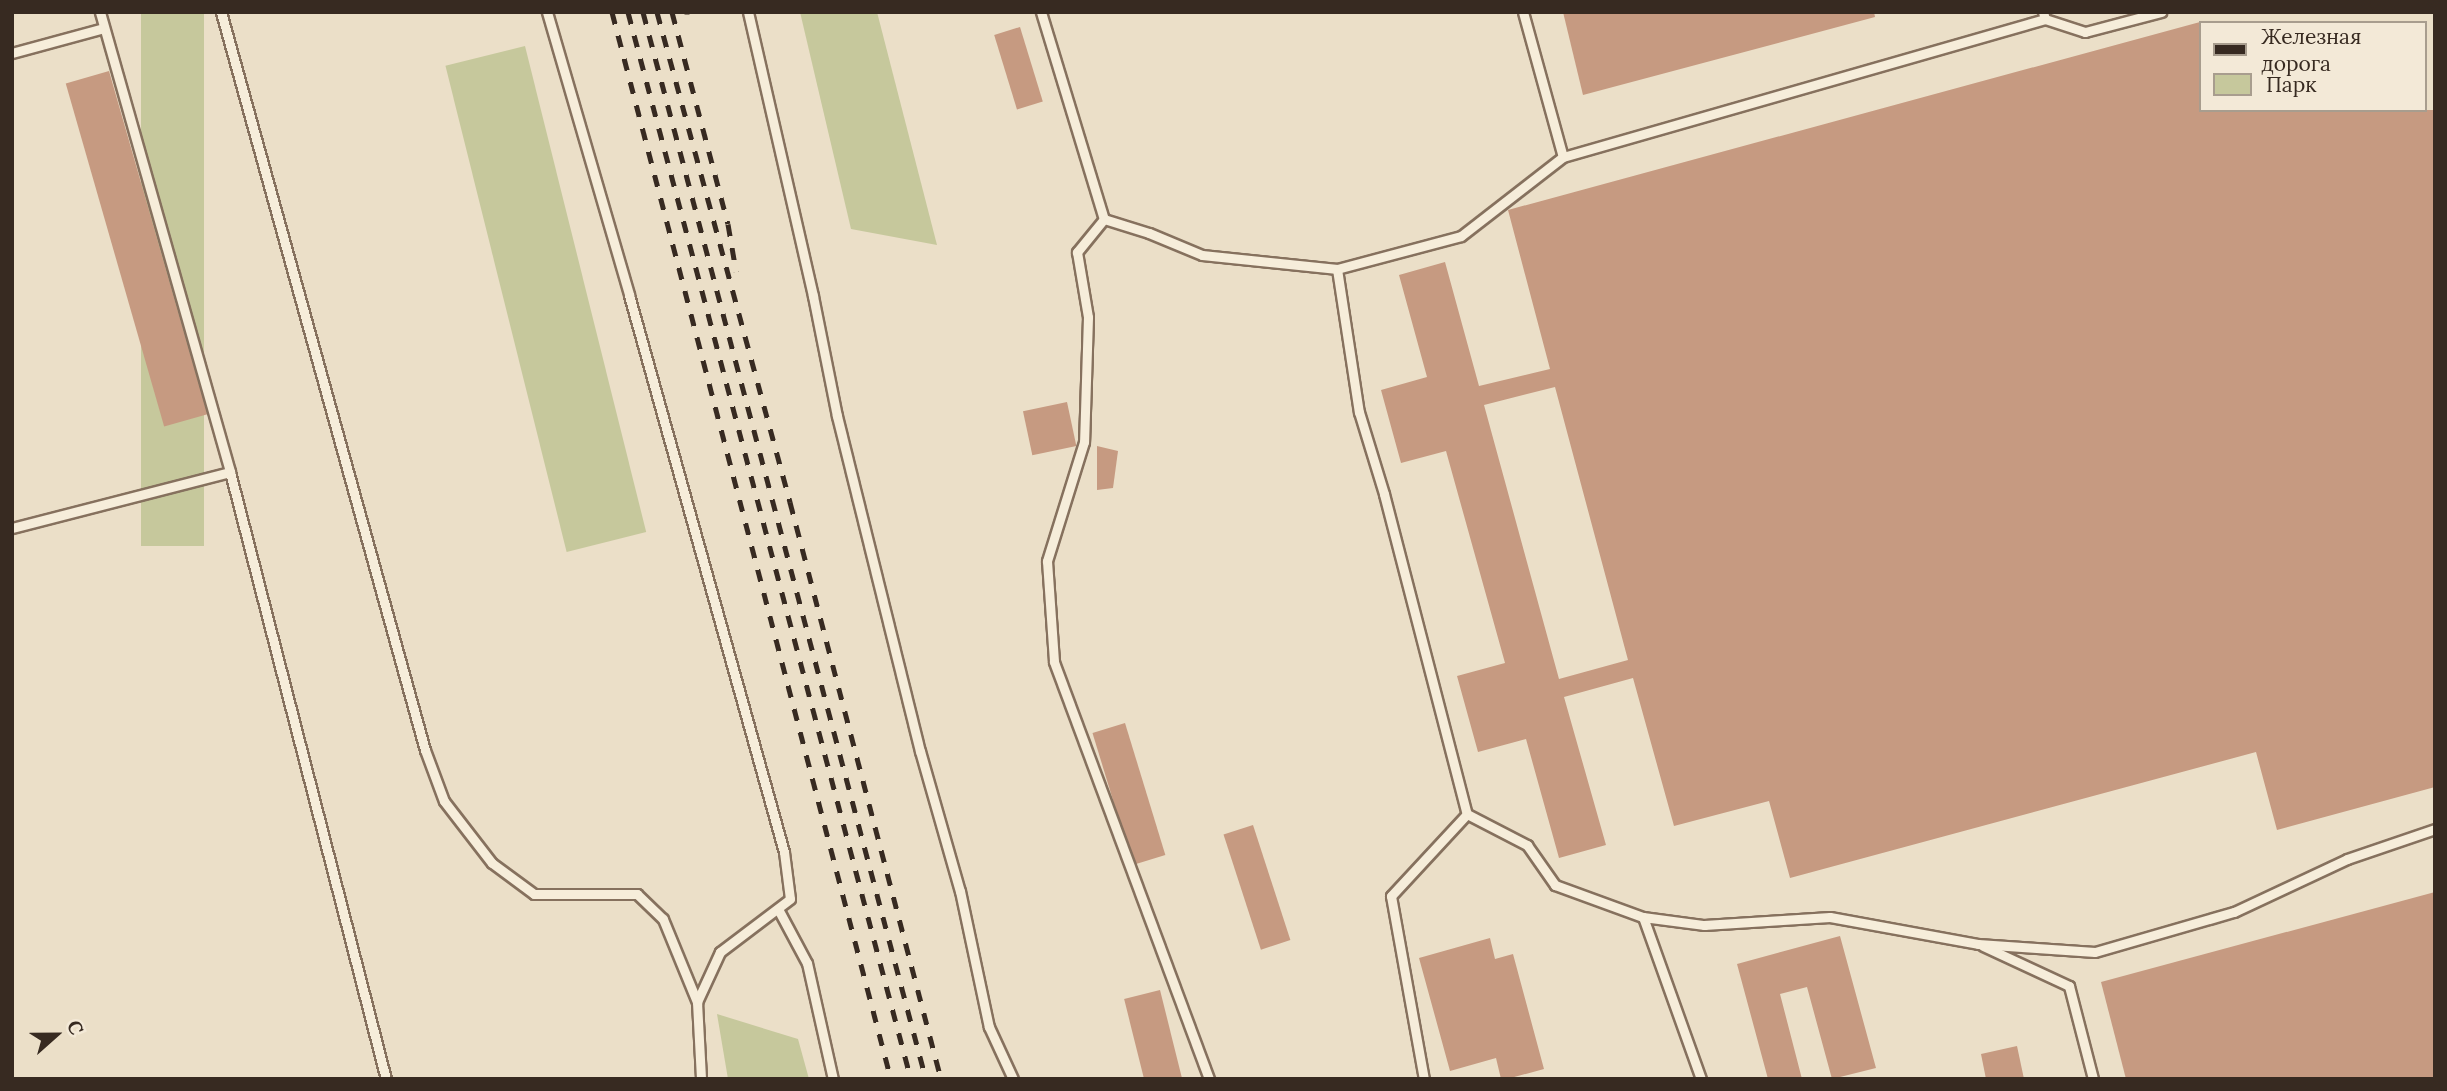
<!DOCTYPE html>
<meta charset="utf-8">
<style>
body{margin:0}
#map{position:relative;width:2447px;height:1091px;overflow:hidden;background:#ebdfc8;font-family:Lora,serif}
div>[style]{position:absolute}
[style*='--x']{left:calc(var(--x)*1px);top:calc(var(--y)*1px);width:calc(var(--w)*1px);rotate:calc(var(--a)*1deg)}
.green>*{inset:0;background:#c6c89c;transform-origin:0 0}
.building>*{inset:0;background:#c69a81;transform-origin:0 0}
.roads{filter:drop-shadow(2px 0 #86715e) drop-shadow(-2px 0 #86715e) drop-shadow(0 2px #86715e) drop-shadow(0 -2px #86715e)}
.service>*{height:9px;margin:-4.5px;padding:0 4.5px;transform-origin:4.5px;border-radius:4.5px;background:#f6edda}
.rail>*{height:5px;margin-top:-2.5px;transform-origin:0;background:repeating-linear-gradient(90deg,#372a21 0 12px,transparent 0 24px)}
span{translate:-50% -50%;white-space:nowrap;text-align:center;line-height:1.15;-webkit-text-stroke:5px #f3e9d7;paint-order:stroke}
.frame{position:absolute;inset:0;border:14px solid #372a21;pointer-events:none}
.legend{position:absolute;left:2199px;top:21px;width:228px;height:91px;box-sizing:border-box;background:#f3e9d7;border:2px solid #a89d8e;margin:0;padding:9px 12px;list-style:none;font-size:21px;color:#372a21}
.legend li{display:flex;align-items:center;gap:14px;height:35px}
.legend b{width:35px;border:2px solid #a89d8e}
.north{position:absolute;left:21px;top:1000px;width:70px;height:70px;-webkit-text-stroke:5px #f3e9d7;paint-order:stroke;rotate:69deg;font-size:19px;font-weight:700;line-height:28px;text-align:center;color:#372a21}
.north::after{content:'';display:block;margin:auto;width:24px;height:32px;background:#372a21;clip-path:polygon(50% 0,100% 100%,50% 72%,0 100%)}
</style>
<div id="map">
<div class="green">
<div style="left:141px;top:12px;width:63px;height:534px"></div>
<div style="clip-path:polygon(800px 12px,877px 12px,937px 245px,851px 229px)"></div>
<div style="left:525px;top:46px;width:501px;height:82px;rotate:76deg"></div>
<div style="clip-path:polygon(717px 1014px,798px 1039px,809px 1079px,728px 1079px)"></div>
</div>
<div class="building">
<div style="clip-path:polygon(1563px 12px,1874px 12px,1875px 17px,1583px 95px)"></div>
<div style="clip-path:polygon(evenodd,2200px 22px,2200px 110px,2435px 110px,2435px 787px,2277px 830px,2256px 752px,1790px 878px,1769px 801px,1674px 826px,1633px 678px,1564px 697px,1606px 845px,1559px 858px,1526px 739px,1478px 752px,1457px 676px,1505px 663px,1446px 451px,1401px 463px,1381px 390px,1427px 377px,1399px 275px,1445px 262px,1479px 386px,1550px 369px,1508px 210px,2200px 22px,1555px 387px,1628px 660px,1559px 679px,1484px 405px,1555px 387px)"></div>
<div style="left:1020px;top:27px;width:78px;height:27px;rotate:73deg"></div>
<div style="left:109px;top:71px;width:357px;height:45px;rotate:74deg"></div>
<div style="left:1067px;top:402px;width:45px;height:45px;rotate:78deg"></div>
<div style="clip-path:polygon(1097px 446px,1118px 451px,1113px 488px,1097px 490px)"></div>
<div style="left:1125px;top:723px;width:138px;height:34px;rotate:73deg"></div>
<div style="left:1253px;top:825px;width:121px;height:31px;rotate:72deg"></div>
<div style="clip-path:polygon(2435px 892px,2435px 1079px,2126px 1079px,2101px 982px)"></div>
<div style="clip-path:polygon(1840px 936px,1876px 1068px,1832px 1079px,1807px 987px,1780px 994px,1802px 1079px,1768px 1079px,1737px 964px)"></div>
<div style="clip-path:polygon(1490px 938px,1495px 959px,1513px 954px,1544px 1069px,1507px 1079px,1501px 1079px,1496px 1058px,1450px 1071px,1419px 958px)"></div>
<div style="left:1160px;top:990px;width:92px;height:37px;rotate:76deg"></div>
<div style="clip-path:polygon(2017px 1046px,2024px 1079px,1986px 1079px,1981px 1054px)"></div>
</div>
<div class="roads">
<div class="service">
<div style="--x:100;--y:12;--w:478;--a:74.2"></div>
<div style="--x:221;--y:12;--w:766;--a:74.55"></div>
<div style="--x:425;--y:750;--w:54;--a:69.6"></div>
<div style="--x:444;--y:801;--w:78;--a:52.3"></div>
<div style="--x:492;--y:863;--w:52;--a:36.4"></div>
<div style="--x:534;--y:894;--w:103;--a:0"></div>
<div style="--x:637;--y:894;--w:36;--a:44"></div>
<div style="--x:663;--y:919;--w:90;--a:67.7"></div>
<div style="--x:547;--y:12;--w:295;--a:73.8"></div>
<div style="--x:629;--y:295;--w:578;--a:74.45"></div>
<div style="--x:784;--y:852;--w:47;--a:82.7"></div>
<div style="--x:790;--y:899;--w:88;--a:142.9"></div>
<div style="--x:720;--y:952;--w:55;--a:114.7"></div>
<div style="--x:697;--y:1002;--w:77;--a:87"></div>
<div style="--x:748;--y:12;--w:291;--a:77.1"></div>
<div style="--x:813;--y:296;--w:122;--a:78.7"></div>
<div style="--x:837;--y:416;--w:345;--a:76.1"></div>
<div style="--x:920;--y:751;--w:146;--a:74.1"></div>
<div style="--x:960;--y:891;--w:139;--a:78"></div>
<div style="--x:989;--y:1027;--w:57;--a:65.2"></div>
<div style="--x:1041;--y:12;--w:216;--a:73.1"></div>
<div style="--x:1104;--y:219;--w:47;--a:17.3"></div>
<div style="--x:1149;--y:233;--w:57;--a:22.5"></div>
<div style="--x:1202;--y:255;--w:136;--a:5.9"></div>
<div style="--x:1337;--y:269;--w:128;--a:-14.9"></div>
<div style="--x:1461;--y:236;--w:129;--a:-37.8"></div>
<div style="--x:1563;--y:157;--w:501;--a:-15.98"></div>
<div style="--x:2045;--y:19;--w:7;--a:-106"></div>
<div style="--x:1523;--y:12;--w:150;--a:74.6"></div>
<div style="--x:2045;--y:19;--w:42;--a:18"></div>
<div style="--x:2085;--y:32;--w:79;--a:-14.7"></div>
<div style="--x:12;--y:53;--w:95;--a:-15.2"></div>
<div style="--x:1104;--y:219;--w:43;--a:129.3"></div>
<div style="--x:1077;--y:252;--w:66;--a:80.4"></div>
<div style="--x:1088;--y:317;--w:125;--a:91.8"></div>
<div style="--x:1084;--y:442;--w:125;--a:107.3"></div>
<div style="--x:1047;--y:561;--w:101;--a:86"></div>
<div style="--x:1054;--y:662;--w:445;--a:69.6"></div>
<div style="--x:1337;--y:269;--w:145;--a:81.3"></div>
<div style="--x:1359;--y:412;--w:86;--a:73"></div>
<div style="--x:1384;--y:494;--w:331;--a:75.5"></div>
<div style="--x:1467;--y:814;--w:112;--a:132.8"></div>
<div style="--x:1391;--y:896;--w:186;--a:79.8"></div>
<div style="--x:12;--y:528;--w:225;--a:-14.4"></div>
<div style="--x:230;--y:472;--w:627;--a:75.59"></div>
<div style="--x:1467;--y:814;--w:68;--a:27.3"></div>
<div style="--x:1527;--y:845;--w:49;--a:55"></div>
<div style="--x:1555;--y:885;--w:94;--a:20"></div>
<div style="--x:778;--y:909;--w:61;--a:61.8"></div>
<div style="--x:807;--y:963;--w:119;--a:77.4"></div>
<div style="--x:1983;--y:946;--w:95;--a:24.9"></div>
<div style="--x:2069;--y:986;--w:96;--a:75.5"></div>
<div style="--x:1701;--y:1079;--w:172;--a:-109.7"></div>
<div style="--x:1643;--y:917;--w:62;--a:7.5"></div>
<div style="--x:1704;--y:925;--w:126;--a:-3.6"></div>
<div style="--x:1830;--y:917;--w:150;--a:10.3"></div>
<div style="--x:1978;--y:944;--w:117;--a:3.9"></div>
<div style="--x:2095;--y:952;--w:145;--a:-16.1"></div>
<div style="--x:2234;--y:912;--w:125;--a:-25.1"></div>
<div style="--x:2347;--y:859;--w:93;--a:-18.8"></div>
</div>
</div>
<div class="rail">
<div style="--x:612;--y:12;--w:1103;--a:75.35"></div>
<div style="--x:628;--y:12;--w:1104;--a:75.15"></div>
<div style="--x:643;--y:12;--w:1104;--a:75.15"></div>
<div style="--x:657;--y:12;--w:508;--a:74.81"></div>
<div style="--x:790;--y:502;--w:596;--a:75.33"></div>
<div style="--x:672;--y:12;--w:219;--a:75.2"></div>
<div style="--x:728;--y:224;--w:48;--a:80.3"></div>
<div style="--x:687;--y:12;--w:2;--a:90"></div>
</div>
<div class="frame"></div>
<ul class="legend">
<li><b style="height:9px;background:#372a21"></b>Железная дорога</li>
<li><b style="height:19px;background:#c6c89c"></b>Парк</li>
</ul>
<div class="north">С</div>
</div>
